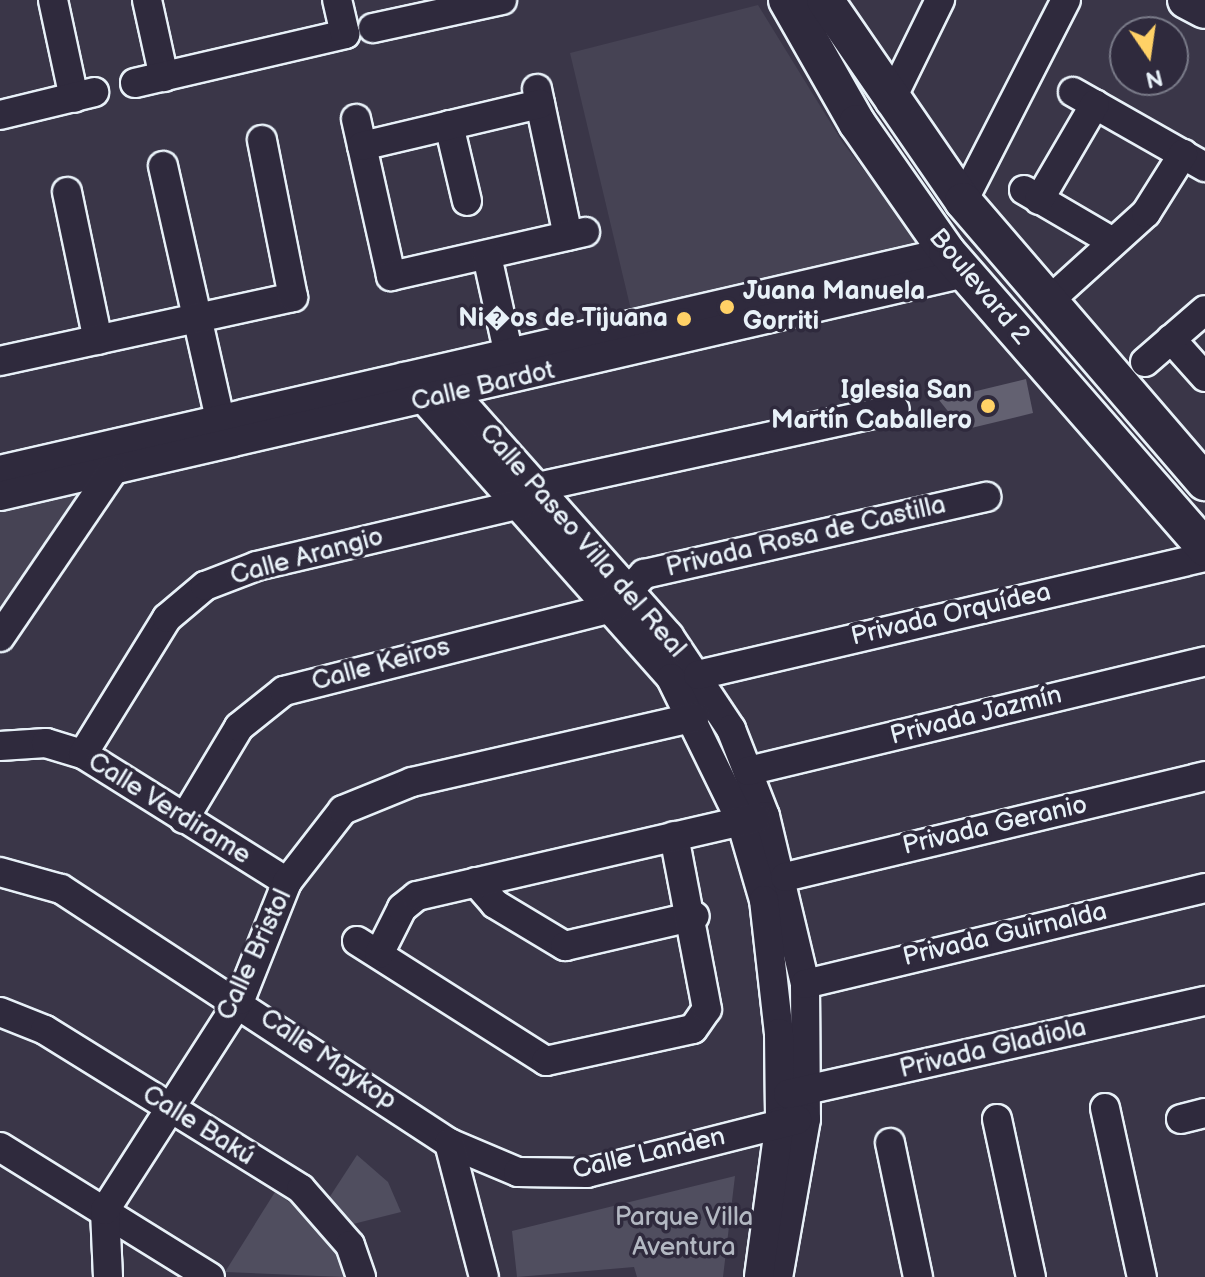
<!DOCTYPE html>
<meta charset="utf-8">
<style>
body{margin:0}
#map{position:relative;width:1205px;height:1277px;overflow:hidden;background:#3a3648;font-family:"Balsamiq Sans",sans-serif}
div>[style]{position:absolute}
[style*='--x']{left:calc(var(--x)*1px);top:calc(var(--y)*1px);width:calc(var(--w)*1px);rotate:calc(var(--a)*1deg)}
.built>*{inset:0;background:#464354}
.green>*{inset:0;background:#504e5f}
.building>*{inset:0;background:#636171}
.roads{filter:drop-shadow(2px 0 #e8f1f8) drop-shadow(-2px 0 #e8f1f8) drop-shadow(0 2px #e8f1f8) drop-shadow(0 -2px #e8f1f8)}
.minor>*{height:28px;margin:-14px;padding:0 14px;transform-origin:14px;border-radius:14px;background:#2f2a3d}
.major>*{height:36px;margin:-18px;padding:0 18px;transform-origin:18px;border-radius:18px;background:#2f2a3d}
.dots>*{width:22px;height:22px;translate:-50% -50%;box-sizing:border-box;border:4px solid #2f2a3d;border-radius:50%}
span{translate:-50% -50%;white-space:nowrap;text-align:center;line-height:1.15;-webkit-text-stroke:7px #2f2a3d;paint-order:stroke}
.street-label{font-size:26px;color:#e8f1f8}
.poi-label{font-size:26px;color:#e8f1f8;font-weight:700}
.left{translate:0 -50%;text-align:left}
.right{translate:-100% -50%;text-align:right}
.park-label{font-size:26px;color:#b3b8c2}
.north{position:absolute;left:1109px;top:16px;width:80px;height:80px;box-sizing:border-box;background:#2f2a3d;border:2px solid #797a88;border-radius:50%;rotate:167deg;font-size:22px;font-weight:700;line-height:32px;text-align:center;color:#e8f1f8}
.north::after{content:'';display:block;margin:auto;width:28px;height:36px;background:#ffd166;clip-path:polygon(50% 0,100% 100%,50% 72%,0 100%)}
</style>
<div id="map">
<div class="built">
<div style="clip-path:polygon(758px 5px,843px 143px,921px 244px,631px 310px,570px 53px)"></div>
<div style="clip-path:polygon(90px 485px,0 640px,0 504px)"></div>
</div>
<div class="green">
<div style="clip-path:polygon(357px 1155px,388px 1182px,401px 1212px,353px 1224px,329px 1198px)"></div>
<div style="clip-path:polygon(735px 1176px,723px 1277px,637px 1277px,634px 1267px,517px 1277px,512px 1231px)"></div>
<div style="clip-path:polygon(275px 1192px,305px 1213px,335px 1248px,344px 1277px,225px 1272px)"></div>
</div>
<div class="building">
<div style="clip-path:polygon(1026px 379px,1033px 413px,963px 430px,939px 400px)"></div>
</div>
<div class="roads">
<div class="minor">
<div style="--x:53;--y:0;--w:100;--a:77.9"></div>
<div style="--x:147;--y:0;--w:79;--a:77.6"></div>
<div style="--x:373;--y:28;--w:132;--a:-12.2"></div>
<div style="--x:135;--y:83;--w:216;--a:-13.1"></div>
<div style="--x:345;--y:34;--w:35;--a:-103"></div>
<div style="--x:537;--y:89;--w:150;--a:78.1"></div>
<div style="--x:1073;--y:92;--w:152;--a:29.6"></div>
<div style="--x:890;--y:102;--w:114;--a:-63.9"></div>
<div style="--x:0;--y:115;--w:97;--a:-13.7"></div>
<div style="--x:356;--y:119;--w:161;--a:77.4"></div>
<div style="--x:391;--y:276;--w:199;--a:-12.8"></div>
<div style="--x:449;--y:125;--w:78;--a:76.7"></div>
<div style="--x:362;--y:146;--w:183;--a:-13.3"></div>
<div style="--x:163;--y:166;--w:278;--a:77.3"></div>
<div style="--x:1024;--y:190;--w:103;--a:30.3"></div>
<div style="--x:67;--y:192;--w:151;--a:78.2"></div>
<div style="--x:1039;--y:200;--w:111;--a:-59.7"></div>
<div style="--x:963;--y:201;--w:226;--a:-62.9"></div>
<div style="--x:487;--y:256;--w:101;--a:77.5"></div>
<div style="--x:1051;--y:299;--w:128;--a:-42.2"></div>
<div style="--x:1146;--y:213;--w:70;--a:-57.9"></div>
<div style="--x:1171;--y:339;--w:51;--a:48.2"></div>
<div style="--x:0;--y:361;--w:300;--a:-12.3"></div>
<div style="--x:293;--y:297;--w:160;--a:-101.2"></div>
<div style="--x:1145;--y:362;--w:79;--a:-40.9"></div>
<div style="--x:434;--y:371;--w:354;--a:48.4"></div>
<div style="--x:669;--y:636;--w:112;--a:56.3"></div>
<div style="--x:731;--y:729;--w:93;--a:68.7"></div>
<div style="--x:765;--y:816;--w:173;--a:76.6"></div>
<div style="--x:805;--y:984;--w:135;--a:89.6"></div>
<div style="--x:806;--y:1119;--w:160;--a:100"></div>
<div style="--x:404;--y:377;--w:402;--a:48.4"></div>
<div style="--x:671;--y:678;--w:159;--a:63.9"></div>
<div style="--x:741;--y:821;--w:82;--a:73.8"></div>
<div style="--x:764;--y:900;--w:134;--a:83.6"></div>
<div style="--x:779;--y:1033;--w:88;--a:89.3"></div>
<div style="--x:780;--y:1121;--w:157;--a:97.7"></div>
<div style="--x:0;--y:470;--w:972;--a:-12.96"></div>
<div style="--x:538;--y:487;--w:365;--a:-12.3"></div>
<div style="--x:0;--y:496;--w:990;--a:-13.01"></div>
<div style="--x:0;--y:637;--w:199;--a:-55.8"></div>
<div style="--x:698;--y:675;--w:521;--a:-13.1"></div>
<div style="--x:0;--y:746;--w:46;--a:-3.7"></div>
<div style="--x:46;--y:743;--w:39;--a:17"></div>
<div style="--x:83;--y:754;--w:241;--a:32.1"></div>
<div style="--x:83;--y:754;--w:160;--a:-58.3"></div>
<div style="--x:167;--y:618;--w:50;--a:-40.1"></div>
<div style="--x:205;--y:586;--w:56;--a:-21"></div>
<div style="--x:257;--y:566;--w:271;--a:-13.2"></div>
<div style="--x:748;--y:771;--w:470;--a:-13.5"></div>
<div style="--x:184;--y:819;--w:107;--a:-59.1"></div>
<div style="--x:239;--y:727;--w:58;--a:-38.7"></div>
<div style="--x:284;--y:691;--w:338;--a:-14.2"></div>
<div style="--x:612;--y:608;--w:47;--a:-46.7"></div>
<div style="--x:644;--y:574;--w:351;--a:-12.7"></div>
<div style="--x:0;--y:872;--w:63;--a:15.6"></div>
<div style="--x:61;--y:889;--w:464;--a:33.2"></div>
<div style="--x:449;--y:1143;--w:75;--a:22.8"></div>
<div style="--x:518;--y:1172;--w:69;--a:0.8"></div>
<div style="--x:587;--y:1173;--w:217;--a:-14.2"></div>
<div style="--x:785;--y:877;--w:432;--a:-13.5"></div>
<div style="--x:476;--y:882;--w:29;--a:49"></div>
<div style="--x:495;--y:904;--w:82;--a:31"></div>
<div style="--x:565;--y:946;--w:133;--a:-13"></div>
<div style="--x:357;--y:941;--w:224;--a:32.4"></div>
<div style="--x:546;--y:1061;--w:150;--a:-12.3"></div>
<div style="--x:693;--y:1029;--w:24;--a:-55"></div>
<div style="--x:707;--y:1009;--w:176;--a:-100.8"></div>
<div style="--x:379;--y:954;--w:51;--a:-63.4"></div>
<div style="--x:402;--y:908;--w:19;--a:-39"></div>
<div style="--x:417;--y:896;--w:348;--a:-13"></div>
<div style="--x:805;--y:984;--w:411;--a:-13.5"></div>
<div style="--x:0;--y:1012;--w:48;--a:21.8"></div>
<div style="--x:45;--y:1030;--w:301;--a:31.8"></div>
<div style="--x:301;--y:1189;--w:74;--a:48.8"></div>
<div style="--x:350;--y:1245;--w:34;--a:71"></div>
<div style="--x:788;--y:1094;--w:427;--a:-12.6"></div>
<div style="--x:1105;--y:1108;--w:173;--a:77.7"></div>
<div style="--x:997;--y:1119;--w:162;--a:77.9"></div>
<div style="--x:1181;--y:1119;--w:25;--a:-14"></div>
<div style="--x:449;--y:1143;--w:138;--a:75.4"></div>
<div style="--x:890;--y:1143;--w:137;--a:78.2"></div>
<div style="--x:0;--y:1147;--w:247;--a:31.8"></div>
<div style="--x:108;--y:1277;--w:67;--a:-92.6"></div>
<div style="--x:105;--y:1210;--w:250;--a:-57.3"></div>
<div style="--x:240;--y:1000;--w:127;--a:-68.3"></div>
<div style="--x:287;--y:882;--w:91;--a:-52.1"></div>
<div style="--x:343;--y:810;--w:74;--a:-22.1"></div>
<div style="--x:412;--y:782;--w:290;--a:-12.9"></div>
</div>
<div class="major">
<div style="--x:787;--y:0;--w:142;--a:60.4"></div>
<div style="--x:857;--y:123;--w:157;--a:55.1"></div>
<div style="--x:947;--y:252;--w:393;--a:48.9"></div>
<div style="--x:825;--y:0;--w:244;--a:55.5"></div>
<div style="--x:963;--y:201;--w:371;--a:49.3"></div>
<div style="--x:1186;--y:0;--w:21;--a:28"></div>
</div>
</div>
<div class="dots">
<div style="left:727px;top:307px;background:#ffd166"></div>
<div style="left:684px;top:319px;background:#ffd166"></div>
<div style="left:988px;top:406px;background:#ffd166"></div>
</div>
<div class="street-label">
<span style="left:979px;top:287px;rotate:50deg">Boulevard 2</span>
<span style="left:483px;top:387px;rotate:-13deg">Calle Bardot</span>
<span style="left:806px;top:537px;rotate:-13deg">Privada Rosa de Castilla</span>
<span style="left:582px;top:541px;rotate:49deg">Calle Paseo Villa del Real</span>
<span style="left:307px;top:557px;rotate:-15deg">Calle Arangio</span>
<span style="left:951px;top:615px;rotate:-13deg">Privada Orquídea</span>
<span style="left:381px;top:665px;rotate:-15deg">Calle Keiros</span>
<span style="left:976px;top:716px;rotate:-14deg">Privada Jazmín</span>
<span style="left:169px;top:809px;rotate:32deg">Calle Verdirame</span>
<span style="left:995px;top:826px;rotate:-13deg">Privada Geranio</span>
<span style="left:1005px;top:935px;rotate:-13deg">Privada Guirnalda</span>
<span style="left:255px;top:955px;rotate:-65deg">Calle Bristol</span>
<span style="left:993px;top:1049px;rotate:-13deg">Privada Gladiola</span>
<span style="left:328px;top:1060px;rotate:34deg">Calle Maykop</span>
<span style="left:198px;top:1126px;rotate:32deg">Calle Bakú</span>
<span style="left:649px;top:1154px;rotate:-13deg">Calle Landen</span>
</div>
<div class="poi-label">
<span class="left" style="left:743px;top:307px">Juana Manuela<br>Gorriti</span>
<span class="right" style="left:668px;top:319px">Ni�os de Tijuana</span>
<span class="right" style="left:972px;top:406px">Iglesia San<br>Martín Caballero</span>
</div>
<div class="park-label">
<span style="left:684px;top:1233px">Parque Villa<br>Aventura</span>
</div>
<div class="north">N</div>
</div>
